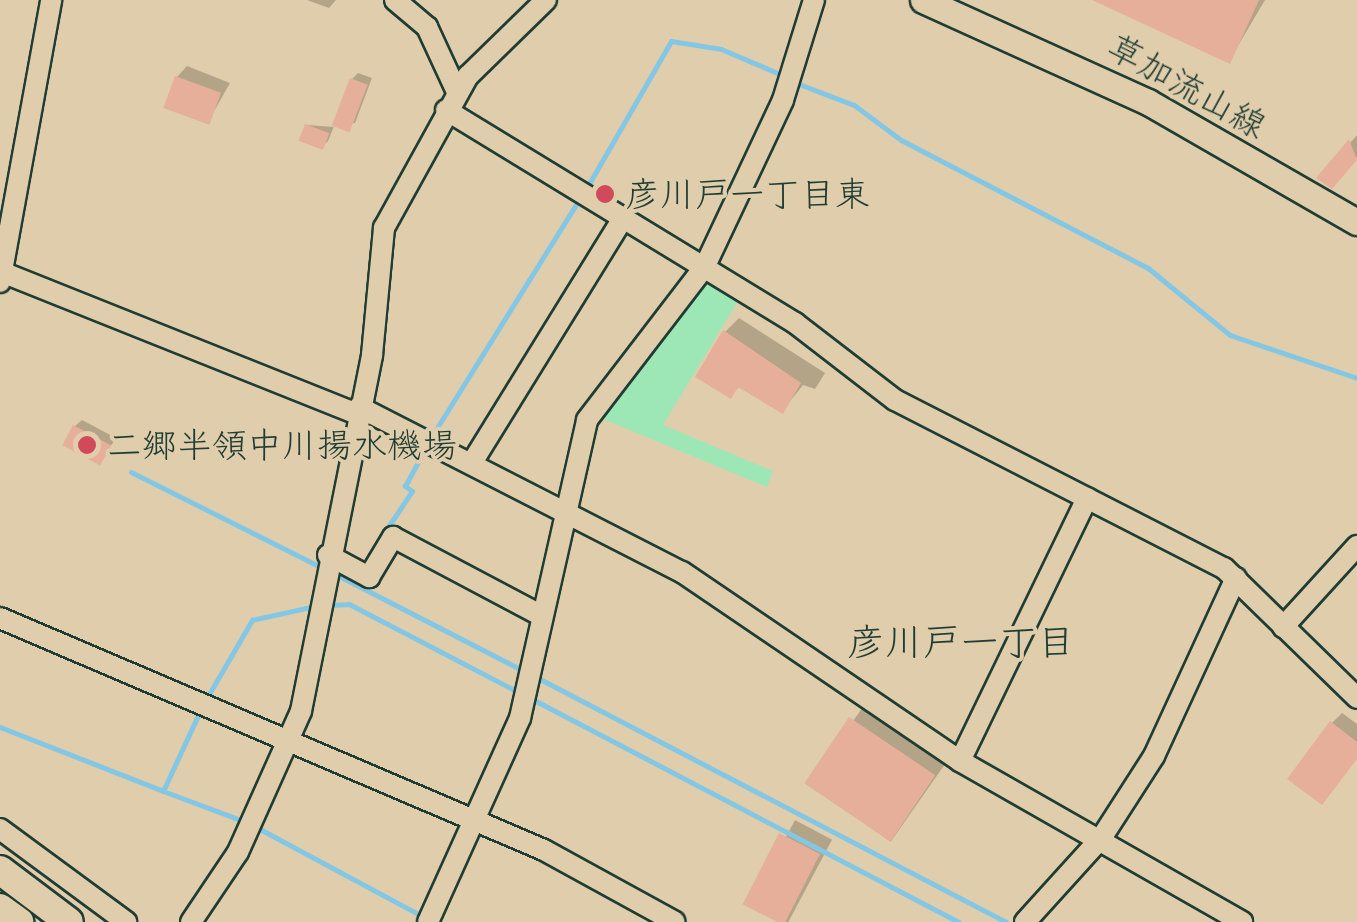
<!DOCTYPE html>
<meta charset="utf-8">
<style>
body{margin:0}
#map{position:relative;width:1357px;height:922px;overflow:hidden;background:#e0cdab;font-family:"Shantell Sans","Klee One",sans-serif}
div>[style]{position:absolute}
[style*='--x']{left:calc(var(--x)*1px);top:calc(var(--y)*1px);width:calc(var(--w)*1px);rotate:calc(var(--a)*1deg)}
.green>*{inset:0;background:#9de7b6}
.shadow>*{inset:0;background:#0003;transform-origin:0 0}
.stream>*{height:5px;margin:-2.5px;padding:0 2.5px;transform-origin:2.5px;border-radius:2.5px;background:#83c7e4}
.building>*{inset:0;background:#e5af99;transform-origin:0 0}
.roads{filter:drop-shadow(2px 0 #1f3d34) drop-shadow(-2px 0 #1f3d34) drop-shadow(0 2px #1f3d34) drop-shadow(0 -2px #1f3d34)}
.minor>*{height:20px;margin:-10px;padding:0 10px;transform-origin:10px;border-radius:10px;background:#e0cdab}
.major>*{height:25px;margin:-12.5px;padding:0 12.5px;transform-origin:12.5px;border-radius:12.5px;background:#e0cdab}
.highway>*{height:28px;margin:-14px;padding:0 14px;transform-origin:14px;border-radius:14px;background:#e0cdab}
.dots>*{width:28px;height:28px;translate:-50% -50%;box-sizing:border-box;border:5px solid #e0cdab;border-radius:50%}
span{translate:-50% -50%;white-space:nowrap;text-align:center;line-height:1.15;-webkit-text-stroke:8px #e0cdab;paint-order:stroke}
.street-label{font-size:35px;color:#1f3d34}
.poi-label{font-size:35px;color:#1f3d34}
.left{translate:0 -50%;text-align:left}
.neighbourhood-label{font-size:38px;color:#1f3d34}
</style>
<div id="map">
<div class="green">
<div style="clip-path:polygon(707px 282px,738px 301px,663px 425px,773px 471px,767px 487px,598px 417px)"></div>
</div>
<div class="shadow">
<div style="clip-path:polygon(307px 0,336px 0,329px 8px)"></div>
<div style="clip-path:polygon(1104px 0,1265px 0,1229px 61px)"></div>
<div style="clip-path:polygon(187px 66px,230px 83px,208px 122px,177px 77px)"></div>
<div style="clip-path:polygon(358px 73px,372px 78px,355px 123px,335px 124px,328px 141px,321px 148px,307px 125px,334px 127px,352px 79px)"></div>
<div style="clip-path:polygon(1357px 135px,1357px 157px,1338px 179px,1320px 177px)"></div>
<div style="clip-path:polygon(739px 318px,825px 373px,815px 389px,803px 385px,783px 410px,741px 385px,731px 395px,725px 332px)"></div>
<div style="clip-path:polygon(82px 420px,116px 438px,100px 462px,75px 426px)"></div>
<div style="left:865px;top:704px;width:100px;height:98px;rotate:35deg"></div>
<div style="clip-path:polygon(1342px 713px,1357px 724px,1357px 759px,1332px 723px)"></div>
<div style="left:795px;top:820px;width:42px;height:96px;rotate:28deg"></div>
</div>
<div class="stream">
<div style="--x:799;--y:84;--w:59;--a:20.9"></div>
<div style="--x:854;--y:105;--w:59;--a:36.7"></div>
<div style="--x:901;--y:140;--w:278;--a:27.4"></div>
<div style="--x:1148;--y:268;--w:106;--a:39.3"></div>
<div style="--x:1230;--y:335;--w:134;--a:18.7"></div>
<div style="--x:586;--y:189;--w:171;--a:-60.1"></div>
<div style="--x:671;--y:41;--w:51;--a:9.1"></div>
<div style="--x:721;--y:49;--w:64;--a:23"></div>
<div style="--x:430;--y:439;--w:284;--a:-58.1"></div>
<div style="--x:131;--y:472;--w:217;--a:26.6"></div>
<div style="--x:382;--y:536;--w:54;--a:-56.3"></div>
<div style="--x:412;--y:491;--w:9;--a:-144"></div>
<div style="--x:405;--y:486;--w:42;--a:-61.6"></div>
<div style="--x:335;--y:574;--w:215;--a:27.2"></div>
<div style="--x:325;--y:605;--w:24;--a:-2"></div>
<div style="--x:349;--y:604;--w:191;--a:27.5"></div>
<div style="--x:536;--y:677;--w:530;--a:27.53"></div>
<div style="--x:532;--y:699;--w:482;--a:27.6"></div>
<div style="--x:205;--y:701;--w:94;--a:-59.9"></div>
<div style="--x:252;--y:620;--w:65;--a:-12.5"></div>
<div style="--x:0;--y:727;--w:175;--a:21.4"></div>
<div style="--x:163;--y:791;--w:88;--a:-65.2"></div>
<div style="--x:163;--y:791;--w:89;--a:20.5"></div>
<div style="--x:256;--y:827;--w:188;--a:28.2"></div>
</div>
<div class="building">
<div style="clip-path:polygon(1092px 0,1259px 0,1230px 64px)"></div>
<div style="left:175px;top:76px;width:49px;height:34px;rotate:20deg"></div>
<div style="left:350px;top:78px;width:19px;height:51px;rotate:21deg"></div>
<div style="left:305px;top:124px;width:26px;height:18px;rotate:21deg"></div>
<div style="clip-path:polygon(1349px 139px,1357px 160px,1332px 189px,1316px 178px)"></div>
<div style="clip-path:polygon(723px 330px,801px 383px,783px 414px,738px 387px,731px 399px,695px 377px)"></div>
<div style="left:73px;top:425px;width:43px;height:23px;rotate:28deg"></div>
<div style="left:849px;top:717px;width:104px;height:80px;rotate:34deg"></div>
<div style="clip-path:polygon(1330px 721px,1357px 742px,1357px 759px,1322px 805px,1287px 779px)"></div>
<div style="left:779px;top:833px;width:46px;height:80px;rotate:27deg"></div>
</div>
<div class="roads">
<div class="minor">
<div style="--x:395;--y:0;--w:42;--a:40.2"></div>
<div style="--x:427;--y:27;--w:72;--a:65.2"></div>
<div style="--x:446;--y:110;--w:409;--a:31.4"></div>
<div style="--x:795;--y:323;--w:126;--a:37.6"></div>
<div style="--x:895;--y:400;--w:369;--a:27.1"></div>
<div style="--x:1224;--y:568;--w:186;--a:44.3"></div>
<div style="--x:2;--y:272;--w:382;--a:21.8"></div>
<div style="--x:0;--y:282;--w:287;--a:-79.7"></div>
<div style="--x:359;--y:407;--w:363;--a:27.1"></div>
<div style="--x:682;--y:572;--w:336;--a:34.2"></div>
<div style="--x:960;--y:761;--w:325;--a:29.7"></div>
<div style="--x:473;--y:461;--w:286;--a:-58.3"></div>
<div style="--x:328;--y:555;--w:47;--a:28.2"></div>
<div style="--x:369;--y:577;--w:47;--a:-59"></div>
<div style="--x:393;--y:537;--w:169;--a:27.9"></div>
<div style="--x:0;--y:618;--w:591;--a:23.1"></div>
<div style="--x:544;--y:850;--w:149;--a:28.8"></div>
<div style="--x:1283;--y:627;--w:110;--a:-47.6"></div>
<div style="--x:960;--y:761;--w:292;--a:-64.2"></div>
<div style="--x:0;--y:829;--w:157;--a:36.4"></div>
<div style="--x:191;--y:922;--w:84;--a:-56.1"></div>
<div style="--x:238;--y:852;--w:154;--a:-65.9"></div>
<div style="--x:301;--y:711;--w:363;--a:-78.7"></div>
<div style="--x:372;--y:355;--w:128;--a:-84.6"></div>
<div style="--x:384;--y:228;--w:174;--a:-61.1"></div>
<div style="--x:468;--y:76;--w:109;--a:-44.3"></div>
<div style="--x:428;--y:922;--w:224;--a:-65.7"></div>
<div style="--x:520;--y:718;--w:305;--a:-77.3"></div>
<div style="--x:587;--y:420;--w:194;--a:-52.5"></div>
<div style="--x:705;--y:266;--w:183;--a:-64.8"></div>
<div style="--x:783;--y:100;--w:105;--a:-72.8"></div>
<div style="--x:1025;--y:922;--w:115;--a:-47.8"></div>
<div style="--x:1102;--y:837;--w:96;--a:-57.3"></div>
<div style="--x:1154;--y:756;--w:196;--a:-65.3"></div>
</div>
<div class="major">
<div style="--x:923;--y:0;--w:247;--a:24.4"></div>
<div style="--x:1148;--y:102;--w:241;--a:29.9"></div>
</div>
<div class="highway">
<div style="--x:0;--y:870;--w:86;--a:37"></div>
<div style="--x:0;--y:908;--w:24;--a:36"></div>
</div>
</div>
<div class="dots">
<div style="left:605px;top:194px;background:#d1495b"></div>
<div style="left:87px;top:445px;background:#d1495b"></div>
</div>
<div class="street-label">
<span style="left:1187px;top:86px;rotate:29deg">草加流山線</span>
</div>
<div class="poi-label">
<span class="left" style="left:625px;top:194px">彦川戸一丁目東</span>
<span class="left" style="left:107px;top:445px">二郷半領中川揚水機場</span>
</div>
<div class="neighbourhood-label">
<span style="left:961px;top:642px">彦川戸一丁目</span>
</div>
</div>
